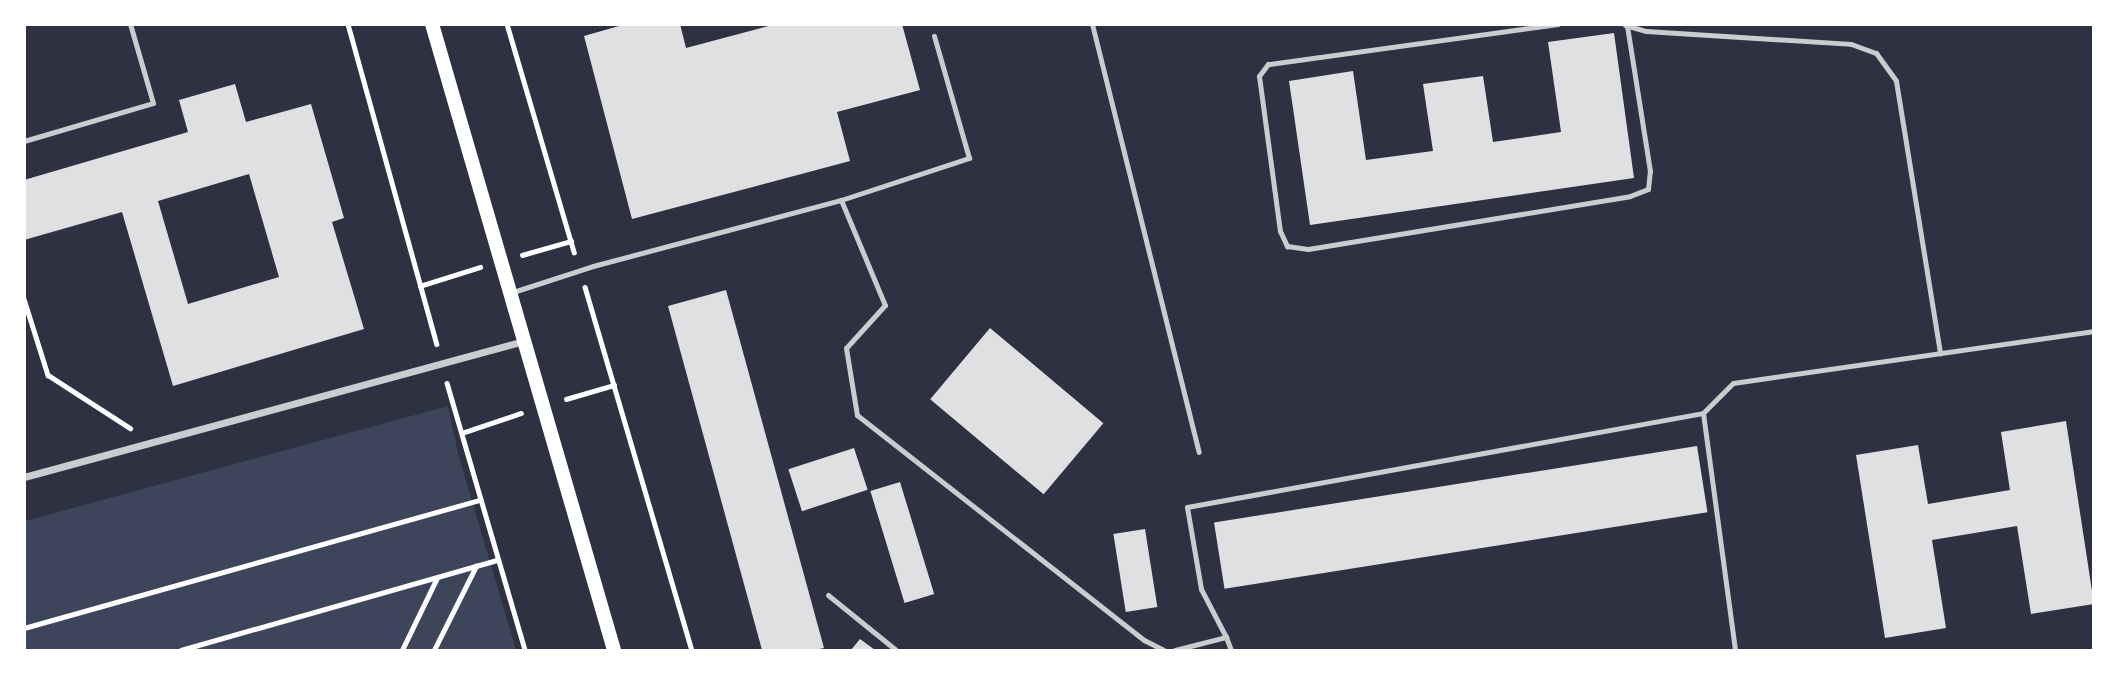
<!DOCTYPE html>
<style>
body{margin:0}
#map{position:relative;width:2118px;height:675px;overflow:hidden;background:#2d3142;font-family:Inter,sans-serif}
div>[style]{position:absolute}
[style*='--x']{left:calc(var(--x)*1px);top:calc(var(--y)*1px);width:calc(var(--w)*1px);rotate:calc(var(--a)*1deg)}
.green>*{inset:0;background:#3c4559}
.building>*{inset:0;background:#e0e0e3;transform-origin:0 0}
.path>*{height:4.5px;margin:-2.25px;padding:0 2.25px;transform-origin:2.25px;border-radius:2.25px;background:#fff}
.service>*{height:5px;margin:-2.5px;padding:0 2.5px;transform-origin:2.5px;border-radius:2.5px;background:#caccd0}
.minor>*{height:7px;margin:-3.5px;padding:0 3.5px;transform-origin:3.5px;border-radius:3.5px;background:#caccd0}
.secondary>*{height:14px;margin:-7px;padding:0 7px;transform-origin:7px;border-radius:7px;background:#fff}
span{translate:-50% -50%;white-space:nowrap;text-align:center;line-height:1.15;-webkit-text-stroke:5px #fff;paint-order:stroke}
.frame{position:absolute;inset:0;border:26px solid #fff;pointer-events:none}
</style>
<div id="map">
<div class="green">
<div style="clip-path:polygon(448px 406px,459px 457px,516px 650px,25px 650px,25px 521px)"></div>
</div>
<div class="building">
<div style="clip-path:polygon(626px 24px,680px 24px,686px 48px,776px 24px,902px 24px,920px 90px,837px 112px,850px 161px,632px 219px,584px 36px)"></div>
<div style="clip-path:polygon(1614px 33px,1634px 178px,1310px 225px,1289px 81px,1353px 71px,1366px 160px,1433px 151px,1423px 84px,1483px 76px,1493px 142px,1561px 132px,1548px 42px)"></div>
<div style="clip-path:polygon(evenodd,235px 84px,246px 122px,311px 104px,344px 218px,332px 222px,364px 329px,173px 386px,122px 212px,24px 240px,24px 180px,188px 132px,179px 100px,235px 84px,249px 174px,279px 277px,188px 304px,158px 201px,249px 174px)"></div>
<div style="clip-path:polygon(726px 290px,824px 648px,815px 650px,762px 650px,668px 306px)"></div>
<div style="left:990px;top:328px;width:148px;height:93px;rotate:40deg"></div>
<div style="clip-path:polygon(2066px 421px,2094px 604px,2031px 614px,2017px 526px,1932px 540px,1946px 628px,1885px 638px,1856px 455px,1918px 445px,1928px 504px,2010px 490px,2001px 432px)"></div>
<div style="left:1697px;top:446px;width:67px;height:489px;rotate:81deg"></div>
<div style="left:854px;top:448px;width:44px;height:69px;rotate:72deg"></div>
<div style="left:900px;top:482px;width:117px;height:31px;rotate:73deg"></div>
<div style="left:1145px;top:529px;width:79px;height:32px;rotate:81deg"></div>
<div style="clip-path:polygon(860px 639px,875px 650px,851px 650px)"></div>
</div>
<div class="path">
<div style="--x:348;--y:24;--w:332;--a:74.5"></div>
<div style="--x:507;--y:24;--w:238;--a:73.6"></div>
<div style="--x:522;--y:255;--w:51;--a:-15.9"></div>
<div style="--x:420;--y:286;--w:63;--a:-17.6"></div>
<div style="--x:585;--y:287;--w:378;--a:73.6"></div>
<div style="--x:24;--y:299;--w:80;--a:72.5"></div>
<div style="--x:48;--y:375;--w:98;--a:32.9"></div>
<div style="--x:447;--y:383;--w:278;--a:73.7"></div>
<div style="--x:566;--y:399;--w:50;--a:-16.3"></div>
<div style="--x:462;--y:433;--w:62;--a:-18.7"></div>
<div style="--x:24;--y:628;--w:474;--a:-15.7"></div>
<div style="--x:181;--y:650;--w:329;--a:-15.9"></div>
<div style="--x:402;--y:650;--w:80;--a:-64.1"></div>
<div style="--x:434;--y:650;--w:94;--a:-63.4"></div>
</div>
<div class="service">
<div style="--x:1092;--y:24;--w:441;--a:76"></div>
<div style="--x:1558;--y:24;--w:293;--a:172.1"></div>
<div style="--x:1268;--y:64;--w:15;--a:127"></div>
<div style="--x:1259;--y:76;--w:156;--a:82.3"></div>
<div style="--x:1280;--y:231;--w:17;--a:65"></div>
<div style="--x:1287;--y:246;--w:21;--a:8"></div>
<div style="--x:1308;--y:249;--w:326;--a:-9.3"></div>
<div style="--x:1630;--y:196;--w:19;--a:-21"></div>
<div style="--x:1648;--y:189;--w:18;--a:-84"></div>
<div style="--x:1650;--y:171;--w:148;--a:-99"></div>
<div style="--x:1625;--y:25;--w:22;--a:16"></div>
<div style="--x:1646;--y:31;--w:205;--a:3.6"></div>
<div style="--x:1851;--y:44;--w:27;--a:20"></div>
<div style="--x:1876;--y:53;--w:34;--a:54"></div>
<div style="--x:1896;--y:81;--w:276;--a:80.8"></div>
<div style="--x:24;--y:141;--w:134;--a:-16.4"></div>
<div style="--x:153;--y:103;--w:82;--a:-106.2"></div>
<div style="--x:841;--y:200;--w:114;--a:67.3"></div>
<div style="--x:885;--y:305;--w:58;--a:132.2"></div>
<div style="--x:846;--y:348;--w:68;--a:80.7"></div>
<div style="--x:857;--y:415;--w:365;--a:38.1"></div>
<div style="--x:1144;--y:640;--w:22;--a:27"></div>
<div style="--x:510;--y:293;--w:87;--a:-18"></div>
<div style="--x:593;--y:266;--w:257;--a:-14.9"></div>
<div style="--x:841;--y:200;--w:135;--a:-18.2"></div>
<div style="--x:969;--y:158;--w:127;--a:-106"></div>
<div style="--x:1703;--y:413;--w:239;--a:82.3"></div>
<div style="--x:828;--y:595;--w:87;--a:39"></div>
<div style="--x:1226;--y:637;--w:54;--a:-117.5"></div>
<div style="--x:1201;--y:589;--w:83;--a:-99.7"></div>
<div style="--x:1187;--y:507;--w:524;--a:-10.32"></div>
<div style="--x:1703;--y:413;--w:42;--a:-45"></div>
<div style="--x:1733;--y:383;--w:365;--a:-8.2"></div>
<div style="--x:1175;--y:650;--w:53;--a:-14.3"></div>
<div style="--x:1226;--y:637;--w:14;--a:69"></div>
</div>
<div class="minor">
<div style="--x:24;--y:477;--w:518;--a:-15.22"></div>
</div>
<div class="secondary">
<div style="--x:432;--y:24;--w:652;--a:73.79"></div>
</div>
<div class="frame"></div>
</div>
